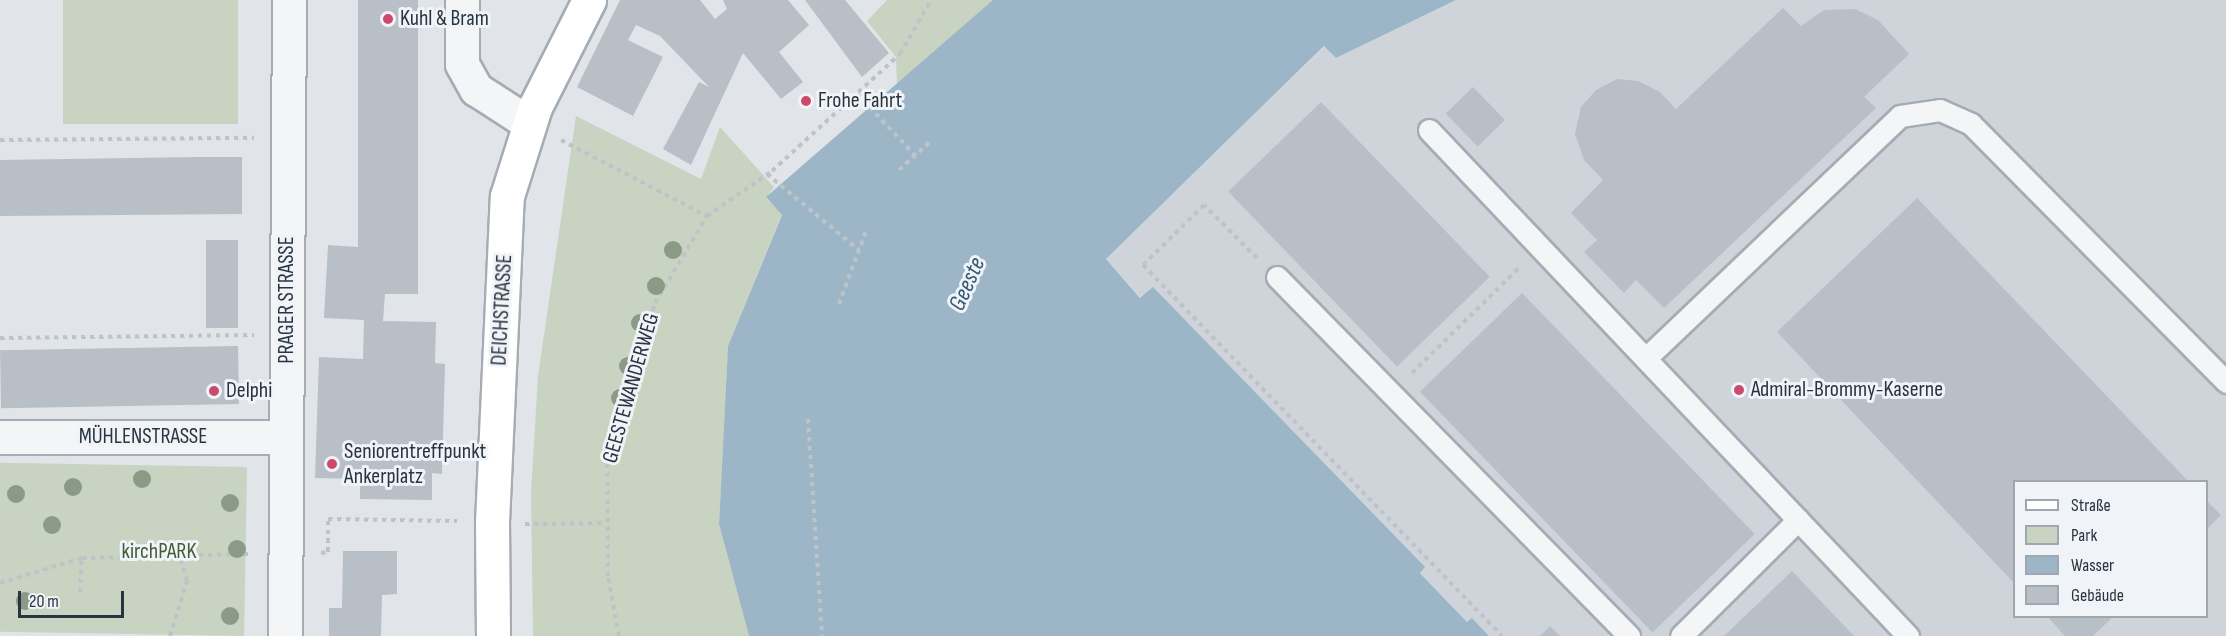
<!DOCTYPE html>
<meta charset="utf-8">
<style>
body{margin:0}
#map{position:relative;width:2226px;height:636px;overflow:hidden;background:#e1e5e9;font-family:"Sofia Sans Condensed",sans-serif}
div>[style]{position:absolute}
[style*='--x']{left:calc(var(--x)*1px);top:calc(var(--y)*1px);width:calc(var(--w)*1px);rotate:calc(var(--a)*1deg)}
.built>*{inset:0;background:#cfd4db}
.green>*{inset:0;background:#c8d3c2;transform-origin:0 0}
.water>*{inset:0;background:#9cb6c8}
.building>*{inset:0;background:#b8bfc6;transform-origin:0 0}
.path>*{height:4px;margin-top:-2px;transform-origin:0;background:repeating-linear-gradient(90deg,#bec3c7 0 4.5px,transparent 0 9px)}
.roads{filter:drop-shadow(2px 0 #a6acb3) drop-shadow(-2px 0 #a6acb3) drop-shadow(0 2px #a6acb3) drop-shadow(0 -2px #a6acb3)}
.lane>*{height:21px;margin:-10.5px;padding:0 10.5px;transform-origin:10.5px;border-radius:10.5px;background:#f3f5f7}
.street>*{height:33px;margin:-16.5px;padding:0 16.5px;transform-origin:16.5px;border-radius:16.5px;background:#f3f5f7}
.secondary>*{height:33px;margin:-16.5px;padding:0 16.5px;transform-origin:16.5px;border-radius:16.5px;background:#fff}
.trees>*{width:18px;height:18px;margin:-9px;border-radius:50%;background:#8a9a87}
.dots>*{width:16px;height:16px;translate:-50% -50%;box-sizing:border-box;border:3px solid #f0f3f7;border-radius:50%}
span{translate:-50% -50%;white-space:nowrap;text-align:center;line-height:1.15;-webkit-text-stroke:6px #f0f3f7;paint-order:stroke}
.poi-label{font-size:22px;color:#293440}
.left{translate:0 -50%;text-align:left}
.street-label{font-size:22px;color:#293440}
.park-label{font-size:22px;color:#425c37}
.water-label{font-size:24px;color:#345773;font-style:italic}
.legend{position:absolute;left:2013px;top:480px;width:195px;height:138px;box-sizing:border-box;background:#f0f3f7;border:2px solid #a0a7ae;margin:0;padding:8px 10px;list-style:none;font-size:18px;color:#293440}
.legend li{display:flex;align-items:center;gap:12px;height:30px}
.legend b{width:30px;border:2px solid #a0a7ae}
.scale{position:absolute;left:18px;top:591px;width:106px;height:27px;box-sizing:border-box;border:3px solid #293440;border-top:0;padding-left:8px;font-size:18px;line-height:21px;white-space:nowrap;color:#293440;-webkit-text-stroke:4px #f0f3f7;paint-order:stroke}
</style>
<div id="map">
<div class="built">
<div style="clip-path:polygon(evenodd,1456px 0,2226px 0,2226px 636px,1489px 636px,1473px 619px,1467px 622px,1420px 572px,1424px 567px,1153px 288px,1141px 298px,1106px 259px,1325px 46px,1336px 58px,1456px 0,2014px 482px,2206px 482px,2206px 616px,2014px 616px,2014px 482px)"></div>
</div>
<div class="green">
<div style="left:63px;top:0;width:175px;height:124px"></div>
<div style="clip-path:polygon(887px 0,993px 0,897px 87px,896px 57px,867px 21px)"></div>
<div style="clip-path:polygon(576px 116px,701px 179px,720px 127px,774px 187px,766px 198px,782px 214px,728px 346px,719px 524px,749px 636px,533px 636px,531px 493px,538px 376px)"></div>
<div style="left:247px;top:467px;width:169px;height:247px;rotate:91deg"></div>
</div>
<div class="water">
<div style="clip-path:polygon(993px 0,1456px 0,1336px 58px,1324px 46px,1106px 259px,1140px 298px,1153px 287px,1425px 567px,1420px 573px,1467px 622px,1472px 618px,1489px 636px,749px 636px,719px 524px,728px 346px,782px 215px,766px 197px)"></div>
</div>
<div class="building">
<div style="clip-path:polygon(358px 0,418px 0,418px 294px,385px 294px,383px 321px,436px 322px,435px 363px,445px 364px,442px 474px,432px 473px,432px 500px,360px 499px,360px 479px,315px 478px,319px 357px,363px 359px,364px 320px,324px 318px,328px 245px,358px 247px)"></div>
<div style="clip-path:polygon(620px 0,700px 0,715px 19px,727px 9px,723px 0,788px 0,809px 25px,779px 52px,803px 82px,781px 99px,743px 53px,691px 165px,663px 149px,699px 82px,709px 87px,660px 36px,636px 25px,628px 40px,663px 57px,633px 116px,577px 87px)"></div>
<div style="clip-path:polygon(805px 0,845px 0,889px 53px,862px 77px)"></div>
<div style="clip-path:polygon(1783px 8px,1801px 26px,1824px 10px,1855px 9px,1878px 20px,1909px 54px,1864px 97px,1876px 108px,1664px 308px,1636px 280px,1624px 293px,1584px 252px,1597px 240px,1571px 213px,1603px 180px,1584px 160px,1575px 134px,1581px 107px,1596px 90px,1617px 79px,1638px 81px,1660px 92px,1676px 109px)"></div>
<div style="left:1473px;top:87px;width:46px;height:38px;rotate:46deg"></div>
<div style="left:1321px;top:102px;width:243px;height:129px;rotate:46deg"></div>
<div style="clip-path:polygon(198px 157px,242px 157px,242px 214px,0 216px,0 160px)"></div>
<div style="clip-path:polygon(1917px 198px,2189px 482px,2014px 482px,2014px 583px,1777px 332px)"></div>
<div style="left:206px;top:240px;width:32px;height:88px"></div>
<div style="left:1522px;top:293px;width:335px;height:142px;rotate:46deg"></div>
<div style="left:238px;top:346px;width:58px;height:238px;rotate:89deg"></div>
<div style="clip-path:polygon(2206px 500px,2221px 515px,2206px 530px)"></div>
<div style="clip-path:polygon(343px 551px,397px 551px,397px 594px,382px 595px,381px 636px,329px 636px,329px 608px,342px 608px)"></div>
<div style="clip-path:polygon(1792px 571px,1854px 636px,1724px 636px)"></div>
<div style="clip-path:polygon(2047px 616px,2114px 616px,2093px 636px,2065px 636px)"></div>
<div style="clip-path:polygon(1550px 626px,1560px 636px,1540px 636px)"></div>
</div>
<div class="path">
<div style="--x:857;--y:94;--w:86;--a:46.4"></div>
<div style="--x:0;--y:140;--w:254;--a:-0.5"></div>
<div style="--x:561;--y:140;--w:165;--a:27.5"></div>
<div style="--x:899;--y:170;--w:42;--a:-42.1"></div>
<div style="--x:767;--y:174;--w:119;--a:39.6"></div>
<div style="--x:1257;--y:258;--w:75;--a:-135"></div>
<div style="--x:1204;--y:205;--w:86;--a:135.5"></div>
<div style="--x:1143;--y:265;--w:516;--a:45.94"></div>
<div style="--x:839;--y:304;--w:78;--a:-69.7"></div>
<div style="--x:0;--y:338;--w:254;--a:-0.7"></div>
<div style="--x:1412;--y:373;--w:151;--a:-44.5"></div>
<div style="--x:808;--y:419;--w:217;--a:86.3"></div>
<div style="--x:525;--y:524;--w:81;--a:-0.7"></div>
<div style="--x:321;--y:553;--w:7;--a:-8"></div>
<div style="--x:328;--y:552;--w:33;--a:-90"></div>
<div style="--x:328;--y:519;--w:129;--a:0.9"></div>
<div style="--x:0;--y:583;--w:86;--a:-17"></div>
<div style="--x:82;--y:558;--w:168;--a:-1.4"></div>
<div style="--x:80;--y:592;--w:34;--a:-87"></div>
<div style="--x:170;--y:636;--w:58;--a:-72.8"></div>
<div style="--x:187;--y:581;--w:27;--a:-107"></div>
<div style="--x:619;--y:636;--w:61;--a:-100.4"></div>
<div style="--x:608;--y:576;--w:110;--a:-90.5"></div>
<div style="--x:607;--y:466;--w:170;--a:-73.6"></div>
<div style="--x:655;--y:303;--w:101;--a:-59.1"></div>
<div style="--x:707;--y:216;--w:79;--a:-34.7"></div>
<div style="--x:772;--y:171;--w:173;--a:-42.4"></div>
<div style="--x:900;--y:54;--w:62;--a:-60.1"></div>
</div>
<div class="roads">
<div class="lane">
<div style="--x:1429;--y:130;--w:697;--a:46.57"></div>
<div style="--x:1277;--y:277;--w:503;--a:45.56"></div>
<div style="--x:1647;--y:357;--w:349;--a:-43.6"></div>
<div style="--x:1900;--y:116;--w:40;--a:-8.5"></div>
<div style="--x:1940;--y:110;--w:34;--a:24"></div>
<div style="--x:1971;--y:124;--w:363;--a:45.3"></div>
<div style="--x:1681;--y:636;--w:165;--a:-44.8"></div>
</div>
<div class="street">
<div style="--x:462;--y:0;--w:64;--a:90"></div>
<div style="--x:462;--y:64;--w:29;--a:61"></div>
<div style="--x:476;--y:89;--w:64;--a:32.9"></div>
<div style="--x:0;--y:437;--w:286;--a:0"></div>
<div style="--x:285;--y:636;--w:636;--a:-89.64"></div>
</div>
<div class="secondary">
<div style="--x:493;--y:636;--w:114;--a:-90.5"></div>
<div style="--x:492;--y:522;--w:326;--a:-87.4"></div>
<div style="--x:507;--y:196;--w:93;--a:-72.5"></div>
<div style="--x:535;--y:107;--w:120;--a:-63.2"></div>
</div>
</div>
<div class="trees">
<div style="left:673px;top:250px"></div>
<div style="left:656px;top:286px"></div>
<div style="left:640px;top:323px"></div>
<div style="left:628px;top:366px"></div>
<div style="left:620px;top:398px"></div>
<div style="left:614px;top:439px"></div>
<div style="left:142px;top:479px"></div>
<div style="left:73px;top:487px"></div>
<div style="left:16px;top:494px"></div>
<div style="left:230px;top:503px"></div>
<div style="left:52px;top:525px"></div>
<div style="left:237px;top:549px"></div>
<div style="left:25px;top:601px"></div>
<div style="left:230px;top:616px"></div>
</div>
<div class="dots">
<div style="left:388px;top:19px;background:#cb496a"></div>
<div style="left:806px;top:101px;background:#cb496a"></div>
<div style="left:1739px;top:390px;background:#cb496a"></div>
<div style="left:214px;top:391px;background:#cb496a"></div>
<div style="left:332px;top:464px;background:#cb496a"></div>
</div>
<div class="poi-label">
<span class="left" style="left:400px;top:19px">Kuhl &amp; Bram</span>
<span class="left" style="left:818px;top:101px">Frohe Fahrt</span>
<span class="left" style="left:1751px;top:390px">Admiral-Brommy-Kaserne</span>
<span class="left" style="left:226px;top:391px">Delphi</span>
<span class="left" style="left:344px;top:464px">Seniorentreffpunkt<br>Ankerplatz</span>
</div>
<div class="street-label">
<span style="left:287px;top:300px;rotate:-90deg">PRAGER STRASSE</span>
<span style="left:502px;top:310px;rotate:-87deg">DEICHSTRASSE</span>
<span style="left:631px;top:388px;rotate:-74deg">GEESTEWANDERWEG</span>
<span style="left:143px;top:437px">MÜHLENSTRASSE</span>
</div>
<div class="park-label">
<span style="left:159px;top:552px">kirchPARK</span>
</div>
<div class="water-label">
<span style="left:967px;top:284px;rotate:-66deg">Geeste</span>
</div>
<ul class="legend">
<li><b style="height:8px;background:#fff"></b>Straße</li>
<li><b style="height:16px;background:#c8d3c2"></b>Park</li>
<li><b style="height:16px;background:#9cb6c8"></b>Wasser</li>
<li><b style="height:16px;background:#b8bfc6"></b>Gebäude</li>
</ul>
<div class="scale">20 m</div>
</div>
